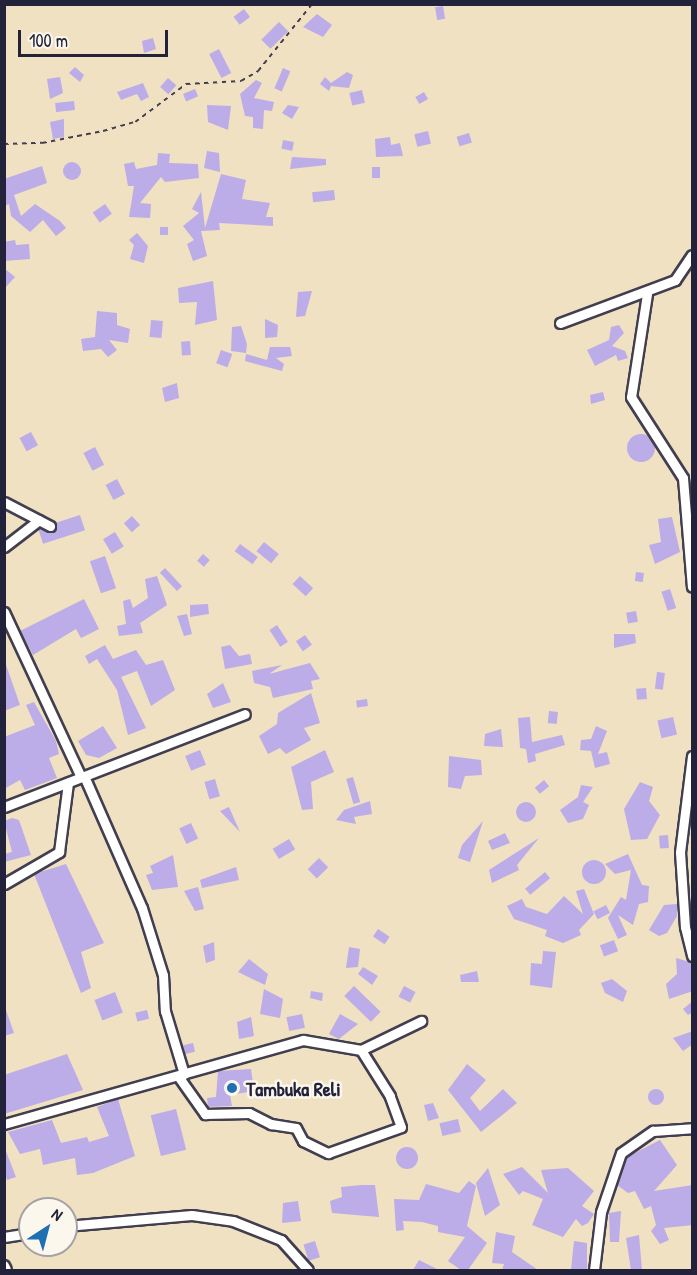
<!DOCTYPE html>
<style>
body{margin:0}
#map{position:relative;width:697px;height:1275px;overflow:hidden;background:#f0e1c2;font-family:"Patrick Hand",sans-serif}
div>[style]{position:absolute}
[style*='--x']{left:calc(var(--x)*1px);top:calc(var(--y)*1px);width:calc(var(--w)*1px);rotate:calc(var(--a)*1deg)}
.building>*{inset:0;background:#bcace7;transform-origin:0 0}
.round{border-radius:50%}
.path>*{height:1.5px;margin-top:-0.75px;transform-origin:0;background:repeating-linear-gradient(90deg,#413f4f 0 4.5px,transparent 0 9px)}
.roads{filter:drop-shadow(2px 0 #413f4f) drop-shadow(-2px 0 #413f4f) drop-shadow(0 2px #413f4f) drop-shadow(0 -2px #413f4f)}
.minor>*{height:9px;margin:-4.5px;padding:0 4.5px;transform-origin:4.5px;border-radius:4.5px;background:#fff}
.tertiary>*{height:10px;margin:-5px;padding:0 5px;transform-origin:5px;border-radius:5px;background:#fff}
.dots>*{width:16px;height:16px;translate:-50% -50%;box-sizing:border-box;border:3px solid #fbf7ec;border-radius:50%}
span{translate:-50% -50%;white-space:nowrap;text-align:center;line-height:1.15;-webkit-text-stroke:5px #fbf7ec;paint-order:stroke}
.poi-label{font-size:20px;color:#22223b;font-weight:700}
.left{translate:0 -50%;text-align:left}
.frame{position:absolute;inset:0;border:6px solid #22223b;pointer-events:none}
.north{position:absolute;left:18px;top:1197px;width:60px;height:60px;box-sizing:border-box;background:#fbf7ec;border:2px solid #a4a2a5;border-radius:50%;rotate:36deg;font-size:16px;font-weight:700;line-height:24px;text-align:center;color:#22223b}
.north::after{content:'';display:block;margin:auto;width:21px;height:27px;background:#1f6fb2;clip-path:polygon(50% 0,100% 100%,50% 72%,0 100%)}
.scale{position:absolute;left:18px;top:30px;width:150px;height:27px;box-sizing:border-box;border:3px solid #22223b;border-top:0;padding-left:8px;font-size:18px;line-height:21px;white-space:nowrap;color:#22223b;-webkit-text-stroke:4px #fbf7ec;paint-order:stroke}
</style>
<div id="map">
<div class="building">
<div style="left:443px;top:6px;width:13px;height:8px;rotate:81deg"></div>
<div style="left:244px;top:9px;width:10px;height:13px;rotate:53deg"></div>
<div style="clip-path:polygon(317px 14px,332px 25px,323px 37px,303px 27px)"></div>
<div style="left:279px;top:22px;width:13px;height:25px;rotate:45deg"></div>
<div style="clip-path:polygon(153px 38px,156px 49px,144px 53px,142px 41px)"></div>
<div style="left:219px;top:49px;width:27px;height:11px;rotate:63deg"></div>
<div style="clip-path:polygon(75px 67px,84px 75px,80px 82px,69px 73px)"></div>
<div style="left:283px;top:68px;width:8px;height:22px;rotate:23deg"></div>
<div style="clip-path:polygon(347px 72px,353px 75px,349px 88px,331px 86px,329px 91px,320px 84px,325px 77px,331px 83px)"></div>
<div style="clip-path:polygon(60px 77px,63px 93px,50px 99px,47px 79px)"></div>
<div style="left:168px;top:78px;width:11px;height:12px;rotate:41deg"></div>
<div style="clip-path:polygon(256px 80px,262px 83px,254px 98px,274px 102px,272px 111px,264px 110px,263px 129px,253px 128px,253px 117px,245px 116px,240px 94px)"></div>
<div style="clip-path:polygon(143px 83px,149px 97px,141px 101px,137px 94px,121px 100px,117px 92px)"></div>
<div style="left:195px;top:89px;width:8px;height:13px;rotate:67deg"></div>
<div style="left:362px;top:90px;width:13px;height:13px;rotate:77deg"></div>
<div style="left:424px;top:92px;width:8px;height:10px;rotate:60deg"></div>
<div style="left:74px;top:101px;width:9px;height:19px;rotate:84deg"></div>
<div style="clip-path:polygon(207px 105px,231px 106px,228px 130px,208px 122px)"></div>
<div style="clip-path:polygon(288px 105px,299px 107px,292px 119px,282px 113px)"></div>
<div style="clip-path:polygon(64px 119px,64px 137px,53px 139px,50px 122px)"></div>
<div style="left:428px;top:131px;width:13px;height:14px;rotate:77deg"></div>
<div style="left:469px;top:133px;width:10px;height:13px;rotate:73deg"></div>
<div style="clip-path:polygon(390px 137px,391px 145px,400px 143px,403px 156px,376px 157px,375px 139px)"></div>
<div style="left:283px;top:140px;width:11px;height:9px;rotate:10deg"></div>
<div style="clip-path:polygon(207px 151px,219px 153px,220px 172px,204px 168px)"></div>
<div style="clip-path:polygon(158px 153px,170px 154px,169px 163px,198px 164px,199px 178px,165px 182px,161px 177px,140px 203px,151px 204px,150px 218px,129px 217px,134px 186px,128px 186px,124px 164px,134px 162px,136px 169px,157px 165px)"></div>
<div style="clip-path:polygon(292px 157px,326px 159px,326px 165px,290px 169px)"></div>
<div class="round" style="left:63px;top:162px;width:18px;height:18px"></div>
<div style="clip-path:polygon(42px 166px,47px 183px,14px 195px,21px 216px,35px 204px,60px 221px,66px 228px,56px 236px,43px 220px,30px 232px,11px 216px,9px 204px,4px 206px,4px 179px)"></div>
<div style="left:372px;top:167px;width:8px;height:11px"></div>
<div style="clip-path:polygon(221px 174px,246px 180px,242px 199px,270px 203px,266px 217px,273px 217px,273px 226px,219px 223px,220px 230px,201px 231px,207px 256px,193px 261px,187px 244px,194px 240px,183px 226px,199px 213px,192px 209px,201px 192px,205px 228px)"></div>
<div style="left:334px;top:190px;width:10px;height:22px;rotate:84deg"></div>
<div style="left:105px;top:204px;width:12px;height:15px;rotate:55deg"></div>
<div style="left:160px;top:227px;width:8px;height:8px"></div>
<div style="clip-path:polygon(137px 233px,148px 246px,144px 263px,130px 259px,134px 245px,129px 240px)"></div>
<div style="clip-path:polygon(15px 240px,16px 245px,29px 244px,30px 259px,4px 261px,4px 242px)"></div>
<div style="clip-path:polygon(4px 268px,15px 277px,4px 289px)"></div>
<div style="clip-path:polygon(213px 281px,217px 320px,195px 325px,197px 302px,179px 303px,178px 288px)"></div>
<div style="clip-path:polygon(312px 291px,305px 316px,296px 317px,298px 292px)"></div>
<div style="clip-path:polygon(97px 311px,117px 313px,117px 325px,130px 329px,128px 343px,109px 340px,117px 350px,108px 357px,101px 349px,83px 351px,81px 339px,95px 337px)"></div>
<div style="clip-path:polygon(265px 319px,278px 325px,277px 337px,265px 338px)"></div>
<div style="left:151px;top:320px;width:12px;height:17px;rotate:5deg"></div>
<div style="clip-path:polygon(619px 325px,624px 333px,612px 346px,625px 351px,628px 358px,618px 361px,616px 355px,595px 366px,587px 350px,609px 340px,611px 327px)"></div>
<div style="clip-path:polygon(241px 326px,247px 344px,246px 353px,231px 351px,232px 327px)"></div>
<div style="left:190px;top:341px;width:14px;height:9px;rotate:86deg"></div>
<div style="clip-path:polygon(270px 347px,290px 347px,292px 356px,276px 358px,284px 364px,282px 371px,245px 361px,246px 354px,267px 360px)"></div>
<div style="left:221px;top:350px;width:12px;height:14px;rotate:20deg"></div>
<div style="clip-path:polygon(177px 383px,179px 398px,165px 402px,162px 388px)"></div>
<div style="clip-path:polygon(603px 392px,605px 400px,591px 404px,590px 395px)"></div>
<div style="left:31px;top:432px;width:15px;height:13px;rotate:62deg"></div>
<div class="round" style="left:627px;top:434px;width:28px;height:28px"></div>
<div style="left:95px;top:447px;width:20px;height:13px;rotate:63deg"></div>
<div style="left:117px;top:479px;width:17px;height:13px;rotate:62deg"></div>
<div style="left:80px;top:515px;width:16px;height:44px;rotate:72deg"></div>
<div style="left:132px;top:516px;width:12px;height:11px;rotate:48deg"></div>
<div style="clip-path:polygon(672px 517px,680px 552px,655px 564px,649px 545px,661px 542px,658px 519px)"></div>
<div style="left:115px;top:532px;width:17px;height:14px;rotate:59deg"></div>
<div style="left:264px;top:542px;width:19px;height:12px;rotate:39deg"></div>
<div style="left:240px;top:544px;width:22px;height:9px;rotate:36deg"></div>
<div style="left:203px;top:554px;width:9px;height:9px;rotate:41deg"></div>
<div style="left:105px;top:556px;width:34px;height:16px;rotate:71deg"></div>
<div style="left:165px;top:568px;width:25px;height:7px;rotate:47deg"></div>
<div style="left:636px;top:572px;width:8px;height:9px;rotate:7deg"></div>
<div style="clip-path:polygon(157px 576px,167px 605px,140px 623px,143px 633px,119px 636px,117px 626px,126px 624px,123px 601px,130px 599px,133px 608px,148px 598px,145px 579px)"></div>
<div style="left:300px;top:576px;width:18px;height:11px;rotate:43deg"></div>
<div style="left:670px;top:589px;width:20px;height:9px;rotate:72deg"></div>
<div style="clip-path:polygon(84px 599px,99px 629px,81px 638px,76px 629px,33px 655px,20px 631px)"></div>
<div style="clip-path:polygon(208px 604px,209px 614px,190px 617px,190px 605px)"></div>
<div style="left:636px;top:611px;width:11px;height:10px;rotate:80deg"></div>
<div style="clip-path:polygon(187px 614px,192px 634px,184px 636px,177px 616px)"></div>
<div style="left:277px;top:625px;width:20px;height:9px;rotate:57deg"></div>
<div style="clip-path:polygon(614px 634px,635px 634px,636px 643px,614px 648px)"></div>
<div style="left:305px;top:635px;width:12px;height:11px;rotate:55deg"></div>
<div style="clip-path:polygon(105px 645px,113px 659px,136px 650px,146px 665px,163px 660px,175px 690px,151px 706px,137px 671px,121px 677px,146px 728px,128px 735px,117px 690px,97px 659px,89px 664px,85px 656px)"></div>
<div style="clip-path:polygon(230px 645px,239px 656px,250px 654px,252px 664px,225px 669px,221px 647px)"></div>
<div style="clip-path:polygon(4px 659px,20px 705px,4px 711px)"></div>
<div style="clip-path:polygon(310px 663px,320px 679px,311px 681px,313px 689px,273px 698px,270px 687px,254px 683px,252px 671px,282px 665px,269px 674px)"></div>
<div style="left:657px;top:672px;width:8px;height:17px;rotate:7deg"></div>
<div style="clip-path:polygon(223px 683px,231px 702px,213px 708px,207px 694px)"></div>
<div style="left:646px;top:688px;width:11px;height:10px;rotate:85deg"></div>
<div style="clip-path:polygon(311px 693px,320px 723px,304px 728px,311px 740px,286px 754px,280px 748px,268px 754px,259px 736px,277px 724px,278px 713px)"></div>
<div style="left:367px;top:699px;width:7px;height:11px;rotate:82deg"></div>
<div style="clip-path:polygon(34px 702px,56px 741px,59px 754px,49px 758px,57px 778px,25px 790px,20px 780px,4px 789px,4px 737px,35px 725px,26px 705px)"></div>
<div style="left:549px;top:711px;width:9px;height:12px;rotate:6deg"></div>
<div style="clip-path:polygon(530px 717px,532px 742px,562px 735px,565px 745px,535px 754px,536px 761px,528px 763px,526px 749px,520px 748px,518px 718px)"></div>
<div style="left:673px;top:717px;width:18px;height:16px;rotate:77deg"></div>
<div style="clip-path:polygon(103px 726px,117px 748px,99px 758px,86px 755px,78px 741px)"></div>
<div style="clip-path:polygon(596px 726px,607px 731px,598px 754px,607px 752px,610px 764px,595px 768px,591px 751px,580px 750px,581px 740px,591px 739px)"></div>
<div style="clip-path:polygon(501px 729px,503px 747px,484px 746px,485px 734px)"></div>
<div style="left:200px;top:750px;width:16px;height:16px;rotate:68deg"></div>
<div style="clip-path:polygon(325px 750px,334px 772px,311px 782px,313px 809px,302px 810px,291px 767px)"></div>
<div style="clip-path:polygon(449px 756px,481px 760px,482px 775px,465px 776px,461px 789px,448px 787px)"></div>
<div style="left:353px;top:777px;width:26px;height:7px;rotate:74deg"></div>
<div style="left:215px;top:779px;width:18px;height:11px;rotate:74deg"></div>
<div style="left:544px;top:780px;width:8px;height:12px;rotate:50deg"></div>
<div style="clip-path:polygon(640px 782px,653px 787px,649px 801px,660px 815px,647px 839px,631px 840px,624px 809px)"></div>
<div style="clip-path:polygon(581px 785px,593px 787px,583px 802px,589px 805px,583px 819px,568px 823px,560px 810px,578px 797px)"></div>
<div style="clip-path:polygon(370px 801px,372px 814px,354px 817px,356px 824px,336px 820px,344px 810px)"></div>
<div class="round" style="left:516px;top:802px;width:20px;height:20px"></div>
<div style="clip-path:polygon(229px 807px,240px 832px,220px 811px)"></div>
<div style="clip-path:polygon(12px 818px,19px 820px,31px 855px,4px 862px,4px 854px,12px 852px,4px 821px)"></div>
<div style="clip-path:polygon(483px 821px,470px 862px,458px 858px,462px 845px)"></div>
<div style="left:191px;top:823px;width:17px;height:13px;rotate:65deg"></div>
<div style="clip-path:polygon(505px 833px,510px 843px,492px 850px,488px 841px)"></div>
<div style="left:668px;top:835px;width:13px;height:9px;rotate:86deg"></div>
<div style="clip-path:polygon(539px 838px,517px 865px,519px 870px,492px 883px,489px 870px)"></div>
<div style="left:289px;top:839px;width:12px;height:19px;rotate:59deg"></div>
<div style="clip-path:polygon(628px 854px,642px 885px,649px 886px,648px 902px,639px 904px,633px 925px,618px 915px,627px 935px,618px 939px,608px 918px,621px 897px,626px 900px,631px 870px,615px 874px,605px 864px)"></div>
<div style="clip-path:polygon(173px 855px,178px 887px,152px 890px,146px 875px,153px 873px,150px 866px)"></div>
<div style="left:319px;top:858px;width:13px;height:16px;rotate:45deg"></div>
<div class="round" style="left:582px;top:860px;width:24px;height:24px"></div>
<div style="clip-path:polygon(66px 864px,104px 943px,81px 952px,91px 988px,81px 993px,34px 874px)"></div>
<div style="clip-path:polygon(236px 867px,239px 880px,202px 888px,200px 880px)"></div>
<div style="left:545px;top:872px;width:8px;height:26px;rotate:50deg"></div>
<div style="clip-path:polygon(198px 887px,204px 909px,195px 911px,184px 891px)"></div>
<div style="clip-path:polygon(584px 889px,594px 914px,579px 930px,581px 935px,563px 943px,545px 936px,547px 930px,514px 919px,507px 906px,522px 899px,526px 907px,547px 914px,564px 896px,583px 914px,576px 891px)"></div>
<div style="clip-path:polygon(677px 904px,677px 916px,667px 933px,659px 936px,649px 930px,664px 905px)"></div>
<div style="left:606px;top:905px;width:9px;height:14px;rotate:63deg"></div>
<div style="left:378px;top:929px;width:14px;height:9px;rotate:34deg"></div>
<div style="left:614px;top:940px;width:12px;height:15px;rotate:70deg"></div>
<div style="clip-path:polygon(214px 942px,215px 960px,206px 963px,203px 946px)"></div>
<div style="clip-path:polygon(349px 947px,360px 949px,358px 967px,346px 968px)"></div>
<div style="clip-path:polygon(543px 951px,556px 952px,552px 988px,530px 985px,531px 963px,542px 964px)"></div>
<div style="clip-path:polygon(676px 958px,693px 963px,693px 991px,669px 999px,666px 984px,677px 974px)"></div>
<div style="clip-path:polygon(249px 959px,268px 974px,265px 985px,238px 972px)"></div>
<div style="clip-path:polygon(363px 967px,378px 976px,372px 985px,358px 974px)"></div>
<div style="clip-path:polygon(477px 971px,479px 982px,461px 982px,460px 975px)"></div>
<div style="clip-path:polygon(612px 979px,627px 991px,623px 1002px,605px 993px,601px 983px)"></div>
<div style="left:354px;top:986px;width:37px;height:14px;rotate:44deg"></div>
<div style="left:404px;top:986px;width:13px;height:12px;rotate:27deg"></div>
<div style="clip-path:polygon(264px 989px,283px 999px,280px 1018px,260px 1014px)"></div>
<div style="clip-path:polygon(311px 991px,323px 993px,322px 1001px,310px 998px)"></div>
<div style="left:115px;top:992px;width:22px;height:22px;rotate:69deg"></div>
<div style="clip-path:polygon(693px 1001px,693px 1012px,688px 1015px,683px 1009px)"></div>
<div style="clip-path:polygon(6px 1010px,14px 1033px,4px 1036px,4px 1011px)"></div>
<div style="left:147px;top:1010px;width:9px;height:12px;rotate:77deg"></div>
<div style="left:302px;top:1014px;width:14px;height:16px;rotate:78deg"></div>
<div style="clip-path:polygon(340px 1014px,358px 1024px,339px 1039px,329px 1034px)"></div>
<div style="clip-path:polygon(251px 1017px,254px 1036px,239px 1039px,237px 1022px)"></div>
<div style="clip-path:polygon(693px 1031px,693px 1044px,683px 1051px,673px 1038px)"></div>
<div style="left:193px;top:1043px;width:9px;height:10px;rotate:77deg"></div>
<div style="clip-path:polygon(67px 1054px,83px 1090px,4px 1114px,4px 1075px)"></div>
<div style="clip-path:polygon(467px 1064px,486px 1080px,470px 1098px,480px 1111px,503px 1089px,517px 1103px,481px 1132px,448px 1090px)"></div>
<div style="clip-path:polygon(251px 1069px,254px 1091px,230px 1095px,232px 1106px,208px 1107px,207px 1098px,216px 1097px,218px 1071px)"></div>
<div class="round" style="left:648px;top:1089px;width:16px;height:16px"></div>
<div style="clip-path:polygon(118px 1099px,135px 1156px,93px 1173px,77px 1175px,75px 1158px,43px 1165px,40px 1149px,20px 1154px,8px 1132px,52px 1120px,61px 1143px,87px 1137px,89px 1142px,109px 1136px,97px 1107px)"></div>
<div style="clip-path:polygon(433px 1103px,439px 1118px,428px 1121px,424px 1105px)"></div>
<div style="left:176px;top:1109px;width:42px;height:26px;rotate:76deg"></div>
<div style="left:458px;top:1119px;width:13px;height:19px;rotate:77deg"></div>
<div style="clip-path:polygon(660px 1140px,677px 1165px,654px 1191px,693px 1185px,693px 1225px,664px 1228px,669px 1240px,660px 1244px,651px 1231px,656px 1225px,651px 1206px,644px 1209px,635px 1191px,628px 1193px,617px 1185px,627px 1157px)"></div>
<div style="clip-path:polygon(4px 1146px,16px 1177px,7px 1180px,4px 1171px)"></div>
<div class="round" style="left:396px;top:1147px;width:22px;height:22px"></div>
<div style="clip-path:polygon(522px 1167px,548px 1193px,541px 1170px,568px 1168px,594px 1191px,582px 1206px,594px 1214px,588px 1223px,582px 1226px,576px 1219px,563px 1237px,532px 1225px,543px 1199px,523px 1191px,519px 1195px,503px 1174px)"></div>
<div style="clip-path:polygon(488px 1168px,500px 1205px,485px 1216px,476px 1183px)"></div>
<div style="clip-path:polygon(469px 1181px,476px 1186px,467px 1226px,487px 1243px,468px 1270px,461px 1270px,448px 1261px,465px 1237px,438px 1232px,438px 1226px,422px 1222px,403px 1221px,404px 1230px,396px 1231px,394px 1199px,419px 1200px,426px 1184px,459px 1193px)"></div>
<div style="clip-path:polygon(361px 1185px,375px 1185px,379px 1217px,332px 1213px,330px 1201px,342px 1197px,341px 1187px)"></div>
<div style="clip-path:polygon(298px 1201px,301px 1221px,282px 1223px,283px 1203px)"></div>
<div style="clip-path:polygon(621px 1211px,619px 1242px,610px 1242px,609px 1213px)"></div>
<div style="clip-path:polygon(496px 1232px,515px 1236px,512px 1252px,538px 1270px,502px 1270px,504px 1264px,492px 1263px)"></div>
<div style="clip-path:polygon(639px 1235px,642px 1270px,631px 1270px,626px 1238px)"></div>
<div style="left:315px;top:1241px;width:17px;height:12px;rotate:73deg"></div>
<div style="clip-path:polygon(574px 1241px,587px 1243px,587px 1270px,571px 1270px)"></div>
<div style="clip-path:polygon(419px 1260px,439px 1270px,413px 1270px)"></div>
</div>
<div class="path">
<div style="--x:4;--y:144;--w:38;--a:-2"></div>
<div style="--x:42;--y:143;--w:62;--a:-11.1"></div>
<div style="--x:103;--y:131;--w:33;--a:-16"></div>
<div style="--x:135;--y:122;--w:64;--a:-36.7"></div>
<div style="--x:186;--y:84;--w:55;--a:-3.1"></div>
<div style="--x:241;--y:81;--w:20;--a:-30"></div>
<div style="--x:258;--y:71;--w:86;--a:-51.1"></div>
</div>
<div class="roads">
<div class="minor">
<div style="--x:647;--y:294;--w:104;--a:98.8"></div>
<div style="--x:631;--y:397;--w:96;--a:57.3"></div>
<div style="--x:683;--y:478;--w:109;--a:85.3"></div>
<div style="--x:560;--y:323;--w:123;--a:-20.5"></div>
<div style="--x:675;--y:280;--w:30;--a:-56"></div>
<div style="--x:4;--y:502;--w:52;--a:27.6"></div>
<div style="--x:4;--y:547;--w:44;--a:-37.6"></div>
<div style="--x:4;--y:612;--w:182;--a:65"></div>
<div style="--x:692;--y:756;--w:97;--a:97.1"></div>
<div style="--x:680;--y:852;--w:75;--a:86.2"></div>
<div style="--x:685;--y:927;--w:30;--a:76"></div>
<div style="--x:84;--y:776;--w:144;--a:66.3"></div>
<div style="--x:142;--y:908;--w:70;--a:72.6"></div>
<div style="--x:163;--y:975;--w:36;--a:87"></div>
<div style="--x:165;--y:1011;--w:66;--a:73.2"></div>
<div style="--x:4;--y:807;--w:258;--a:-21.1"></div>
<div style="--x:4;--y:884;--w:64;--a:-30.2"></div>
<div style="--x:59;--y:852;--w:70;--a:-82.6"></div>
<div style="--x:178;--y:1076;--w:47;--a:54.6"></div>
<div style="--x:205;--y:1114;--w:44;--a:-1.3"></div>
<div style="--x:249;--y:1113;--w:25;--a:27"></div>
<div style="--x:271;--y:1124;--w:25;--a:9"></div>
<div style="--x:296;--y:1128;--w:15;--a:62"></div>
<div style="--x:303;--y:1141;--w:28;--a:26"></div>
<div style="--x:328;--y:1153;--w:77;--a:-19.6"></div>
<div style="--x:401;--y:1127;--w:33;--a:-110"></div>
<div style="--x:390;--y:1096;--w:54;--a:-122.2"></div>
<div style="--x:4;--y:1124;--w:311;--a:-15.7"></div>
<div style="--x:303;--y:1040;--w:59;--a:9.8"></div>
<div style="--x:361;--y:1050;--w:67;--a:-25.8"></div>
<div style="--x:66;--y:1226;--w:126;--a:-5"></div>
<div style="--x:192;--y:1215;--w:41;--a:8.3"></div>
<div style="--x:233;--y:1221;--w:52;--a:21.6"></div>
<div style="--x:281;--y:1240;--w:40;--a:48"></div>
<div style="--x:4;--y:1237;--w:26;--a:-9"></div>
<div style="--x:594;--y:1270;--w:58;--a:-83.1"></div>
<div style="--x:601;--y:1212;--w:62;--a:-71.3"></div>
<div style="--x:621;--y:1153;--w:39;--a:-35"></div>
<div style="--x:653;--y:1131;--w:39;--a:-4"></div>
</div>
<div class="tertiary">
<div style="--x:4;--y:1266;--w:4;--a:63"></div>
</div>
</div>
<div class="dots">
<div style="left:232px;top:1088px;background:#1f6fb2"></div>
</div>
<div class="poi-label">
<span class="left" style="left:246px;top:1088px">Tambuka Reli</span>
</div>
<div class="frame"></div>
<div class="north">N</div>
<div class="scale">100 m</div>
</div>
